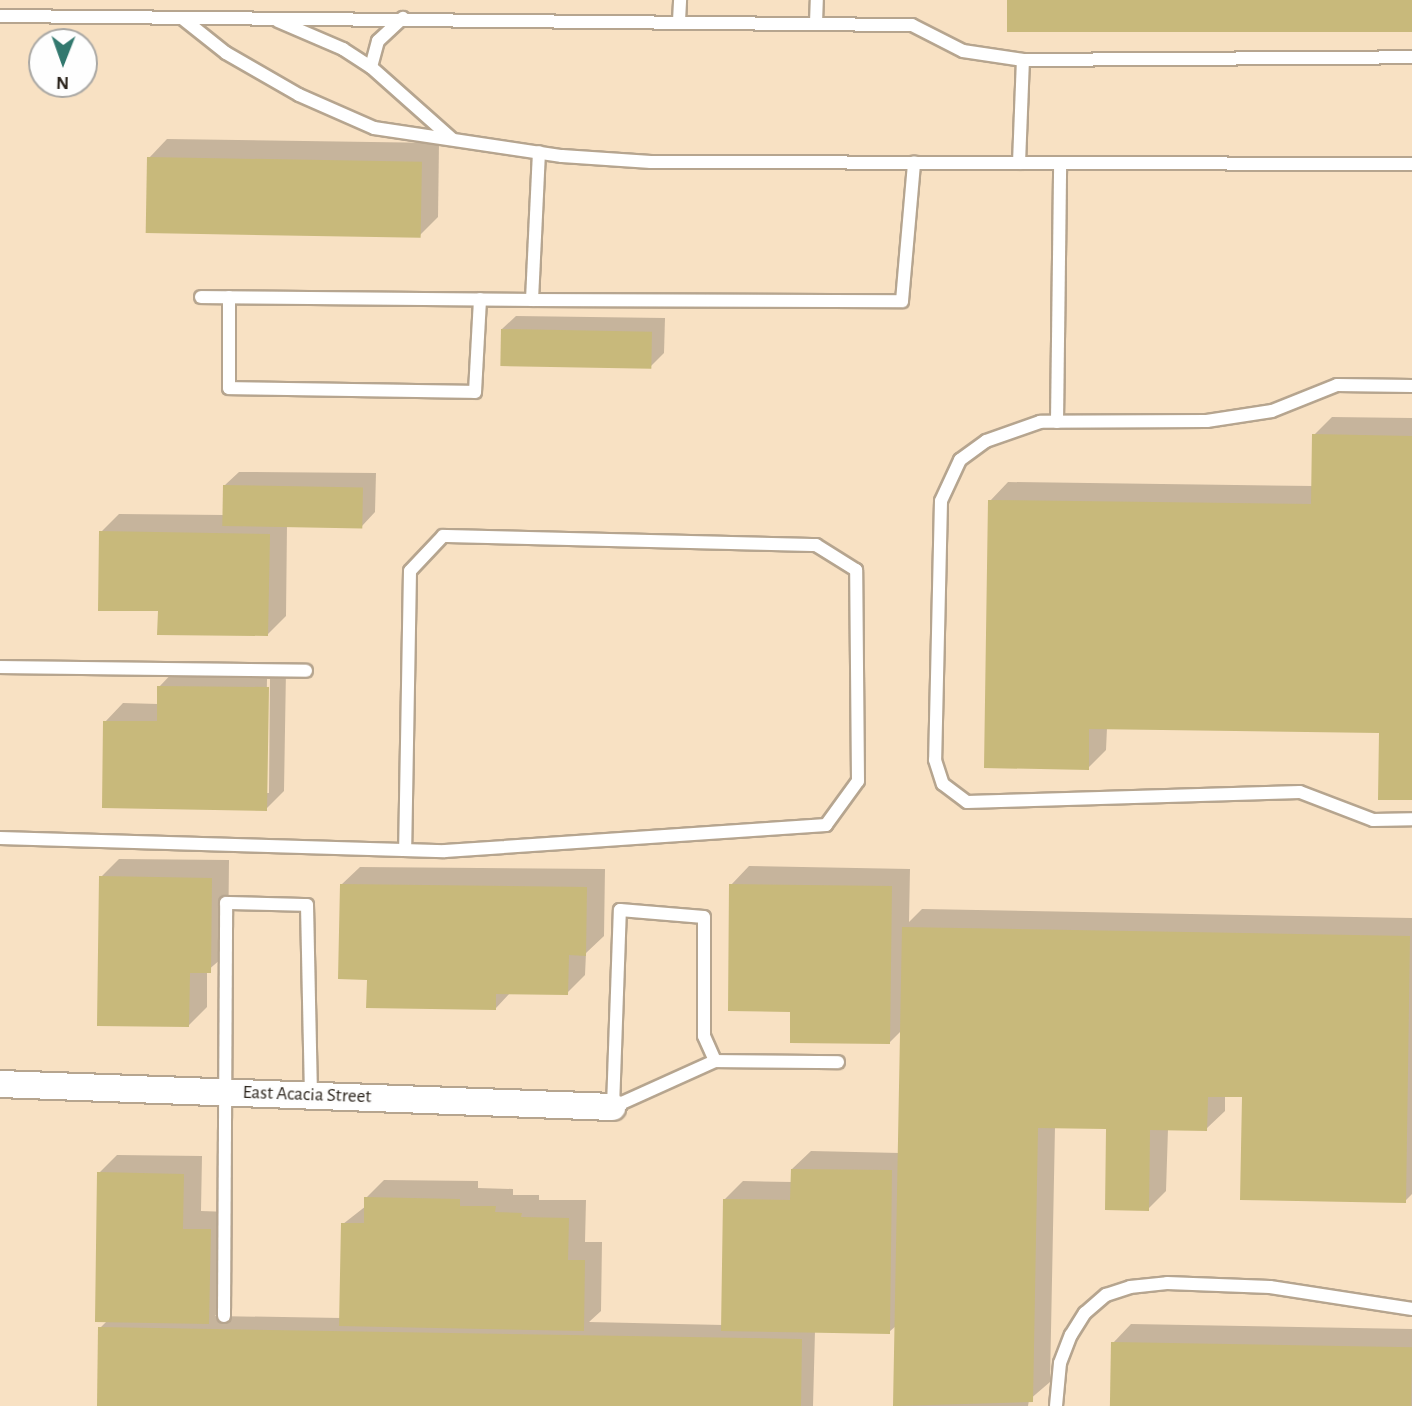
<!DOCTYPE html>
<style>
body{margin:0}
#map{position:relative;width:1412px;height:1406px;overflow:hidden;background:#fdefdc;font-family:"Alegreya Sans",sans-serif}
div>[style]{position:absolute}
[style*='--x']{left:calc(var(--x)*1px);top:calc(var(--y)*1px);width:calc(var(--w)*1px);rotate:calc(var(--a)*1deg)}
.built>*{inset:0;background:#f8e1c3}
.shadow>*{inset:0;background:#0003}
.building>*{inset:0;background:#c8b97b;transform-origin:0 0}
.roads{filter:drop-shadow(2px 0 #b6a58f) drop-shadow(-2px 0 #b6a58f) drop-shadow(0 2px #b6a58f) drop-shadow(0 -2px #b6a58f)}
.service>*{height:12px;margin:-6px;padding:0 6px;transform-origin:6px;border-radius:6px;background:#fff}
.minor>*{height:26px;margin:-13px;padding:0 13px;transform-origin:13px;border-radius:13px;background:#fff}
span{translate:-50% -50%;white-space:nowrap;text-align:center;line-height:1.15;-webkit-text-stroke:5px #fefefe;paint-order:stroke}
.street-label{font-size:19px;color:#2d261e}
.north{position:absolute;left:28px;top:28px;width:70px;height:70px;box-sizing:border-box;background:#fefefe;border:2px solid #aaa8a4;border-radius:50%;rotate:181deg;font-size:19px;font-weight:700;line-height:28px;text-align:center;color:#2d261e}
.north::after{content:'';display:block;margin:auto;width:24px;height:32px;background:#32786e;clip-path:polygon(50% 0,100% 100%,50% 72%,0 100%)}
</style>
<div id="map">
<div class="built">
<div style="clip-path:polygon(evenodd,0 0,1412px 0,1412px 1406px,0 1406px,0 0,42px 42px,84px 42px,84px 84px,42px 84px,42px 42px)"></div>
</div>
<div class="shadow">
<div style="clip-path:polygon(167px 139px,439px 143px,438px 217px,420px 235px,149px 158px)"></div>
<div style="clip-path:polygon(516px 316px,665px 318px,664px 353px,651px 366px,502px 329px)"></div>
<div style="clip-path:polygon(1332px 417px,1412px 418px,1412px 798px,1381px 731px,1107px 728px,1106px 750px,1088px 768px,990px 501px,1008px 482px,1313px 486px,1314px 435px)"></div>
<div style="clip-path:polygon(239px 472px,376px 473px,375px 512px,362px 526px,287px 525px,286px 616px,268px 634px,159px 610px,101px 532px,119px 514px,225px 515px,225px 485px)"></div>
<div style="clip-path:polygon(evenodd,177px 668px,286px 670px,284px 791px,266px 809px,105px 722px,123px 703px,158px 704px,159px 687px,177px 668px,267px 679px,270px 679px,269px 793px,265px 793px,267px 679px)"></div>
<div style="clip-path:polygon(119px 859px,229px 860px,228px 953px,207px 971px,207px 1007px,189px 1025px,101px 877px)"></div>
<div style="clip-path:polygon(749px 866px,910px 869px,909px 922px,922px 909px,1412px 918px,1412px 1194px,1405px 1201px,1244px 1096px,1225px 1095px,1225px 1111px,1206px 1129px,1168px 1129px,1166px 1191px,1148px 1209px,1108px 1128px,1055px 1127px,1050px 1382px,1029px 1400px,1028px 1406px,895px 1406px,897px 1325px,889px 1332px,815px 1331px,813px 1406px,98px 1406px,100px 1328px,107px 1321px,99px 1173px,117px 1155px,202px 1156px,201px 1211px,229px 1212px,227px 1304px,215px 1316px,341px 1318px,343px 1224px,366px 1206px,366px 1198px,384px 1180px,478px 1181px,478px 1188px,513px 1189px,513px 1195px,539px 1195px,539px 1200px,586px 1200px,585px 1242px,602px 1242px,601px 1311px,589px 1322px,723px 1325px,725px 1199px,743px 1181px,792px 1182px,792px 1169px,811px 1151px,900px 1153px,902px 1030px,889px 1043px,792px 1010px,731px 885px)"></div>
<div style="clip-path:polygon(360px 867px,605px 869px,604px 936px,586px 953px,585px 975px,567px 993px,511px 992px,496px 1008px,368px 978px,341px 885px)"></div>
<div style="clip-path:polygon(1131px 1324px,1412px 1329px,1412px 1406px,1112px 1406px,1113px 1343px)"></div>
</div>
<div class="building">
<div style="left:1007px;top:0;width:405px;height:32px"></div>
<div style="left:147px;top:157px;width:275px;height:76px;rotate:1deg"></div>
<div style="left:501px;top:329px;width:151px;height:37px;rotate:1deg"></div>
<div style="clip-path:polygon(1312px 434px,1412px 436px,1412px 800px,1378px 800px,1379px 733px,1089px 729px,1089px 770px,984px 768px,988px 500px,1311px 504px)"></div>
<div style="left:223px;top:485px;width:140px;height:41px;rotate:1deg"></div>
<div style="clip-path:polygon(99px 531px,270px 534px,268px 636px,157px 635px,158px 611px,98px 611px)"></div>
<div style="clip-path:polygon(157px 686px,269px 687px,267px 811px,102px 808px,103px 721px,157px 721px)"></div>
<div style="clip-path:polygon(99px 876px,212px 878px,211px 973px,190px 973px,189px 1027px,97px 1026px)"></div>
<div style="clip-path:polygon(340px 884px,587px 887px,586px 956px,569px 955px,568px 995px,496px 994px,496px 1010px,366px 1008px,367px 980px,338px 979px)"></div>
<div style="clip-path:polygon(729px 884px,892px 886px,890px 1044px,790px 1043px,790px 1012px,728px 1011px)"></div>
<div style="clip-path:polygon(902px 927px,1410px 936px,1406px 1203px,1240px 1200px,1242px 1097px,1208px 1097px,1207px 1131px,1150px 1130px,1149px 1211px,1105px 1210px,1106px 1129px,1038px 1128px,1033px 1402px,893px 1406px)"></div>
<div style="clip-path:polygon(791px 1169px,892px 1170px,890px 1334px,721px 1331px,723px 1199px,790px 1200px)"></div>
<div style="clip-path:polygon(97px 1172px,184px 1174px,183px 1229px,211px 1229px,209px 1324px,95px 1322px)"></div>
<div style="clip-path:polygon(364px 1197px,460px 1199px,460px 1206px,496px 1206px,495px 1212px,522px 1213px,521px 1217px,569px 1218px,568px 1260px,585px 1260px,584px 1331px,339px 1326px,341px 1223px,364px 1223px)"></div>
<div style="clip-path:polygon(98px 1327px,802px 1339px,801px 1406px,97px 1406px)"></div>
<div style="left:1111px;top:1342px;width:301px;height:64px;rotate:1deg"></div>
</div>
<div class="roads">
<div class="service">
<div style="--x:0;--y:16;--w:912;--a:0.57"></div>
<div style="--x:912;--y:25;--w:57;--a:27"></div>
<div style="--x:963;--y:51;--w:61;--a:8.5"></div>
<div style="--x:1023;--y:60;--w:389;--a:-0.4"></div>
<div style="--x:182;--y:18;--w:56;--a:38.5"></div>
<div style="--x:226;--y:53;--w:84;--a:29.9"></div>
<div style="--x:299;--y:95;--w:82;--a:23.7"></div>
<div style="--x:374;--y:128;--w:190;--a:8.5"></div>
<div style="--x:562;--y:156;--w:89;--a:3.9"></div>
<div style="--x:651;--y:162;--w:761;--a:0.15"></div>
<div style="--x:278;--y:21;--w:71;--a:23.3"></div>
<div style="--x:343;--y:49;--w:33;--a:33"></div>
<div style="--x:371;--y:67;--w:108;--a:41.6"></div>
<div style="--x:679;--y:21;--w:21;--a:-87"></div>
<div style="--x:816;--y:23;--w:23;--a:-88"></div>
<div style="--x:371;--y:67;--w:27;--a:-75"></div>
<div style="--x:378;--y:41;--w:34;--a:-43"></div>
<div style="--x:1019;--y:163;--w:103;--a:-87.8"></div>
<div style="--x:201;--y:297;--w:331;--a:0.5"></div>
<div style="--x:532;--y:300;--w:148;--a:-87.3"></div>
<div style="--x:229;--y:297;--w:91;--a:90"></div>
<div style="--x:229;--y:388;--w:246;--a:0.9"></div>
<div style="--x:475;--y:392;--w:93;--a:-86.9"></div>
<div style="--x:532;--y:300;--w:370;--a:0.2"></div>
<div style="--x:902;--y:301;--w:139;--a:-85"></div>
<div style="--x:1412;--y:386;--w:75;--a:-179.2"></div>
<div style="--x:1337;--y:385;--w:70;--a:158.2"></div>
<div style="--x:1272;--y:411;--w:66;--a:171.3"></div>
<div style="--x:1207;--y:421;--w:167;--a:179.7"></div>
<div style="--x:1040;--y:422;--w:57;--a:160.6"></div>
<div style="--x:986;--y:441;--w:32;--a:144"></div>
<div style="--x:960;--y:460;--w:45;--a:114.9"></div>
<div style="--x:941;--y:501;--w:259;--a:91.3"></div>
<div style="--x:935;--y:760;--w:25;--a:72"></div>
<div style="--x:943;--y:784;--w:30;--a:37"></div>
<div style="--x:967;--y:802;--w:333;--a:-1.7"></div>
<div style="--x:1300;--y:792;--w:78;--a:21"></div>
<div style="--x:1373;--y:820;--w:39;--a:-1"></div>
<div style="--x:1057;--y:422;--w:259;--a:-89.3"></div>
<div style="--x:0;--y:667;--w:306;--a:0.7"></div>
<div style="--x:0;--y:838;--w:445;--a:1.7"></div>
<div style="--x:445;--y:851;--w:382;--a:-3.9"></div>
<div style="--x:826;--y:825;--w:54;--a:-54"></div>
<div style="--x:858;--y:781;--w:211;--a:-90.5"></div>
<div style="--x:856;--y:570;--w:47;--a:-148"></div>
<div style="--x:816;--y:545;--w:373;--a:-178.6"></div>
<div style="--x:443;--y:536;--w:48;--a:133.3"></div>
<div style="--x:410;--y:571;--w:279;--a:91"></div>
<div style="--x:715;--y:1061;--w:112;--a:155.7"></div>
<div style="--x:613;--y:1107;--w:197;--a:-88"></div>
<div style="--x:620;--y:910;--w:84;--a:4.8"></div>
<div style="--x:704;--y:917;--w:119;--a:90"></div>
<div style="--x:704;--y:1036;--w:27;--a:66"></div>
<div style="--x:715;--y:1061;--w:123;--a:0.5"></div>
<div style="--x:224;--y:1316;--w:413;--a:-89.7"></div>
<div style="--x:226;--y:903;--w:81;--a:1.4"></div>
<div style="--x:307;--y:905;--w:191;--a:88.8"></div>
<div style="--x:1056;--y:1406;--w:43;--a:-84.7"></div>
<div style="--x:1060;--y:1363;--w:30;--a:-69"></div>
<div style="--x:1071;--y:1335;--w:26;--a:-58"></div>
<div style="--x:1085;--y:1313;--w:28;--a:-41"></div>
<div style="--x:1106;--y:1295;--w:25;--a:-18"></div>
<div style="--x:1130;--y:1287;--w:37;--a:-6"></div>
<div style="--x:1167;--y:1283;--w:103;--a:2.2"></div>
<div style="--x:1270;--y:1287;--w:144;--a:8.8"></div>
</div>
<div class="minor">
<div style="--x:0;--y:1084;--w:613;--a:2.15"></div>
</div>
</div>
<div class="street-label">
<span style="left:307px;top:1095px;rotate:2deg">East Acacia Street</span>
</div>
<div class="north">N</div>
</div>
